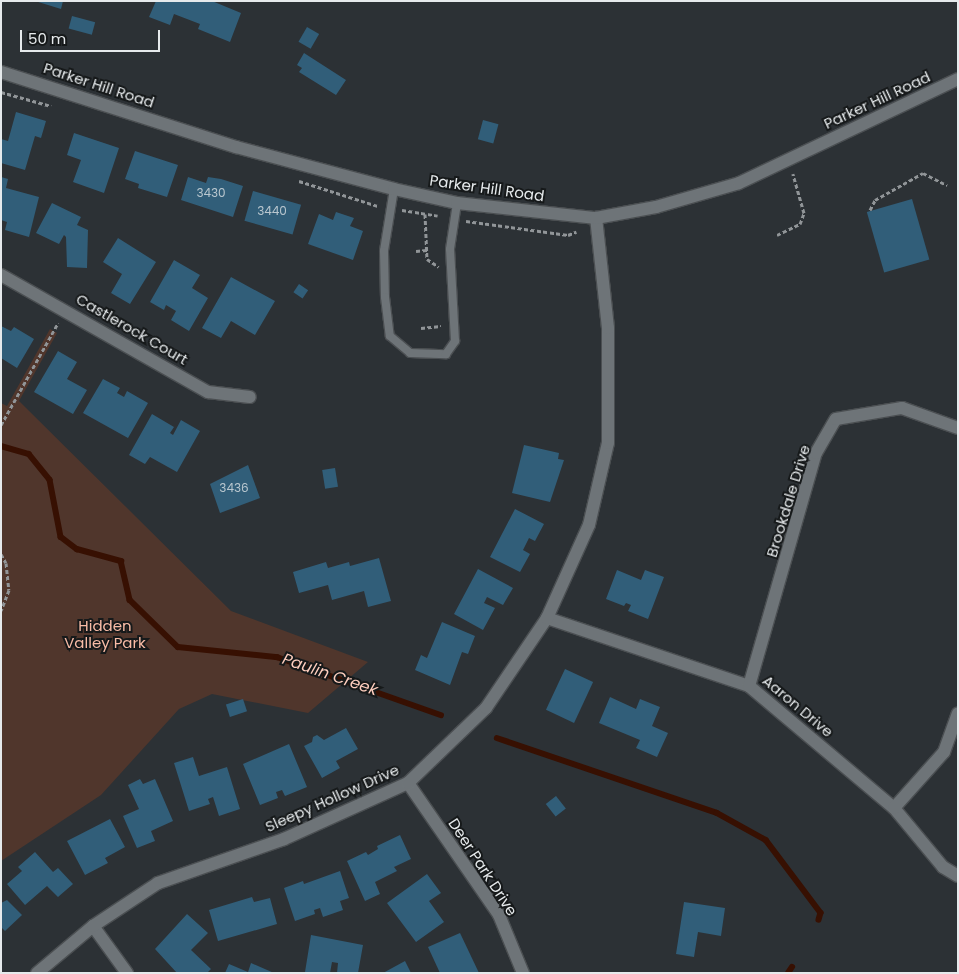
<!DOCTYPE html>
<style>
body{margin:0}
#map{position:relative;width:959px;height:974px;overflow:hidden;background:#2c3135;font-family:Poppins,sans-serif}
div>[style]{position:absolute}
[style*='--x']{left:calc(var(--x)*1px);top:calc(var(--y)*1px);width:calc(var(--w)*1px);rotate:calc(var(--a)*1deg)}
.green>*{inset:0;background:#50362c}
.stream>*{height:5.5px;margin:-2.75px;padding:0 2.75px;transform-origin:2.75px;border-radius:2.75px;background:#371002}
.building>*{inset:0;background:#315e79;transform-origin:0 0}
.path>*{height:3px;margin-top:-1.5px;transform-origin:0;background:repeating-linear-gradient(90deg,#919598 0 4px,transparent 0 6.5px)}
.roads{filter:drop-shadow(1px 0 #4b4f52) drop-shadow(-1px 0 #4b4f52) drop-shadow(0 1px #4b4f52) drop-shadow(0 -1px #4b4f52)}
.service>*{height:8px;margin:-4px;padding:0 4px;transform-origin:4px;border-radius:4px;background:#6e7478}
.minor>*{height:12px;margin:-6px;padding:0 6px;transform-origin:6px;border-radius:6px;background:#6e7478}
.tertiary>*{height:12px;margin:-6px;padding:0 6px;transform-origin:6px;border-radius:6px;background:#6e7478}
span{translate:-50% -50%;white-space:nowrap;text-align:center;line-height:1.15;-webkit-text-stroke:4px #16191a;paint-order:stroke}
.number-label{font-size:12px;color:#b9c7cf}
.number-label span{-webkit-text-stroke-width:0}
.street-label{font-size:15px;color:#e6eaec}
.park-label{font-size:15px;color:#f9bca6}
.water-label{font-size:16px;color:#fecebe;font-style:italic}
.frame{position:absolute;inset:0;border:2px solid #e6eaec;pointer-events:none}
.scale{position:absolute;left:20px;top:30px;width:140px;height:22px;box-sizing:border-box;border:2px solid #e6eaec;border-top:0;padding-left:6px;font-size:15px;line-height:18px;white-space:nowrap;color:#e6eaec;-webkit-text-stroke:4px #16191a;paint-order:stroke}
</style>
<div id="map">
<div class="green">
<div style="clip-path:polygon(50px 329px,57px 333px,19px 401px,231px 611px,368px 662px,308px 713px,212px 694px,179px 709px,101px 795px,1px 861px,1px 403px,7px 406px)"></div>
</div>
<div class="stream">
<div style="--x:1;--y:446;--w:29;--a:16"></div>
<div style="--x:29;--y:454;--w:33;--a:51"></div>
<div style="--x:50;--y:480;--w:58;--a:79.1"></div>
<div style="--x:61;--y:537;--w:20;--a:37"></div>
<div style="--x:77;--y:549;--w:46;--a:15.3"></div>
<div style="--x:121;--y:561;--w:40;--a:77"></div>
<div style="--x:130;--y:600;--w:67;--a:44.4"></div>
<div style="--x:178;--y:647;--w:100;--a:5.8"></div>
<div style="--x:277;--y:657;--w:174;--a:19.5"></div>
<div style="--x:497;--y:738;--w:232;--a:18.8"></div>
<div style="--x:717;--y:813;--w:56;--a:28.9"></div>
<div style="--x:766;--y:840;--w:91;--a:53"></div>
<div style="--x:821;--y:913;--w:7;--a:106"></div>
<div style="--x:788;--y:973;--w:7;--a:-56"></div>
</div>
<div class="building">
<div style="clip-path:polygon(35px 1px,63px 1px,61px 9px)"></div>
<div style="clip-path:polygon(156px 1px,212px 1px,241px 13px,230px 42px,198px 29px,200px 24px,174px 14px,170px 25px,149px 17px)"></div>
<div style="left:72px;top:16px;width:24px;height:13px;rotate:15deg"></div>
<div style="left:307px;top:27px;width:14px;height:17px;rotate:30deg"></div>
<div style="clip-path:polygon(304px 53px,346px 80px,336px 95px,299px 72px,302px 68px,297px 65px)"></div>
<div style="clip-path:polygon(16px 112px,46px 121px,41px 138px,35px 136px,25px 170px,1px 163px,1px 139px,8px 141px)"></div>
<div style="left:483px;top:120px;width:16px;height:20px;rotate:15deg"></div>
<div style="clip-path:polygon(74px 133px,119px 148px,104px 193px,73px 182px,81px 160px,67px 155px)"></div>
<div style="clip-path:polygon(135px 151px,178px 165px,167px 197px,138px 188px,139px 184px,125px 179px)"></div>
<div style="clip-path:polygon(1px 177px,8px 179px,6px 188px,39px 197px,29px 237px,5px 230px,7px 222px,1px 220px)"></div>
<div style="clip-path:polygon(188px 177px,206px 183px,208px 177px,221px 179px,243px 186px,233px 217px,181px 200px)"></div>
<div style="left:253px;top:191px;width:50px;height:31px;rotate:16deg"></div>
<div style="left:912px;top:199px;width:63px;height:47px;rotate:74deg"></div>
<div style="clip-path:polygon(52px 203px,81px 217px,77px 225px,88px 230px,87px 268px,67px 267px,66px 237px,64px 235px,59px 244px,36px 233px)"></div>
<div style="clip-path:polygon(336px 212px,354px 218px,350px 226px,363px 231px,353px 260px,308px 244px,319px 214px,333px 220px)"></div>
<div style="clip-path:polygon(118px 238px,156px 262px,130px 304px,111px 293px,122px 274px,103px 262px)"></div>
<div style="clip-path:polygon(174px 260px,200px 275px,192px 288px,208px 298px,189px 331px,171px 320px,176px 311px,166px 305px,164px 310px,150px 302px)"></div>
<div style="clip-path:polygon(231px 277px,275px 301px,255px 335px,231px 321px,221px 338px,202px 328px)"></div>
<div style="left:299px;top:284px;width:11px;height:10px;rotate:34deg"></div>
<div style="clip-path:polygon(1px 326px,11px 331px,14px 327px,34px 339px,17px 368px,1px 358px)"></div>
<div style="clip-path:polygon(58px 351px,77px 362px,67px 379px,87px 390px,73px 414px,34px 392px)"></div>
<div style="clip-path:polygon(103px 379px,120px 388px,117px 393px,124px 397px,127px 391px,148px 403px,128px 438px,83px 413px)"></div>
<div style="clip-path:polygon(152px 414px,174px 427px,170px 433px,173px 435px,181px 420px,200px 431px,177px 472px,150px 457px,145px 464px,129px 455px)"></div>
<div style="clip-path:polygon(524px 445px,559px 453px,558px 459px,564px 460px,550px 502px,512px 493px)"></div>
<div style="clip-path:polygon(248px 465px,260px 498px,220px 513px,210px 484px)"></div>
<div style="left:335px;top:468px;width:19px;height:13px;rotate:81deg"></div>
<div style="clip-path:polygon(515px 509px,544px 524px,535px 541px,529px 538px,523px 550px,530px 554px,520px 572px,490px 557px)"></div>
<div style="clip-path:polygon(379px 558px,391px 601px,368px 607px,364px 591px,332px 600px,328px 585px,299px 593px,293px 572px,326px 562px,328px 568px,349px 562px,350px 566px)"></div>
<div style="clip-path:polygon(478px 569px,513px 588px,503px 605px,487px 597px,484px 603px,495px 608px,483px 630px,454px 614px)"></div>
<div style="clip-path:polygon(617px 570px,641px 580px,645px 570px,664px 577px,648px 619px,628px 611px,631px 605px,626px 603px,624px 606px,606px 599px)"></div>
<div style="clip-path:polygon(442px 622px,475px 636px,468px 654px,462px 652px,450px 685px,415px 670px,421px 655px,427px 658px)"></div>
<div style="left:565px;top:669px;width:31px;height:45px;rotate:25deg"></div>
<div style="clip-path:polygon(610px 697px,636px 709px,640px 699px,660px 707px,652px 726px,668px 733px,657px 757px,636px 748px,640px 740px,599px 723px)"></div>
<div style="left:243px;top:699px;width:13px;height:18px;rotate:72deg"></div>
<div style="clip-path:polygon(346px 728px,358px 749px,336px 761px,340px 768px,322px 778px,304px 746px,312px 742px,313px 737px,317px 735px,324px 740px)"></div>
<div style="clip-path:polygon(289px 744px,307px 787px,285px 796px,282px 790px,276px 792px,278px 798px,260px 805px,243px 764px)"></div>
<div style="clip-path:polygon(193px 757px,199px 776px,227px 767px,240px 809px,219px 816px,213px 797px,208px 799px,210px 804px,189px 811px,174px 763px)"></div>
<div style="clip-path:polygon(140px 779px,143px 784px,155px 779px,173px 821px,151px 831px,155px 841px,137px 848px,123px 816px,139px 809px,128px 785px)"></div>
<div style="left:556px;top:796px;width:16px;height:13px;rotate:52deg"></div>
<div style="clip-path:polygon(110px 819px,125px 847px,105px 858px,108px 863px,85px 875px,67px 841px)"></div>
<div style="clip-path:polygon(400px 835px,411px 859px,394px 867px,397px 871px,375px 882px,380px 894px,365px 901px,347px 861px,366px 852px,368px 855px,378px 849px,377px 846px)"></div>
<div style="clip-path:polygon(35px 852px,53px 872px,58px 868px,73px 884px,58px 897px,47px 886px,25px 905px,7px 884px,22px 871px,18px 867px)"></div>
<div style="clip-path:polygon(340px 871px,349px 898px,340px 901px,343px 910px,323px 917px,320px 908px,314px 910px,315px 914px,295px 921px,284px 888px,303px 881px,304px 884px)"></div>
<div style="clip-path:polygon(427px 874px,441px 893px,429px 901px,444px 922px,416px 942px,387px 903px)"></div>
<div style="clip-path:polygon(252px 897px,254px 902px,270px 898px,277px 924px,218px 941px,209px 910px)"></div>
<div style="clip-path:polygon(7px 900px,22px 915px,5px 931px,1px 927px,1px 903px)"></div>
<div style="clip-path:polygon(684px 902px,725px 908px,721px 936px,698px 932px,694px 957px,676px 954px)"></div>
<div style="clip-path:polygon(187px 914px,208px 933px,191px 950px,211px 969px,207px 973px,177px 973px,155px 949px)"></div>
<div style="clip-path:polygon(460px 933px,479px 973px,440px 973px,428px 947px)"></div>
<div style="clip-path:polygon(311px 935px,363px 945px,358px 973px,337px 973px,338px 963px,332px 962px,330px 973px,305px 972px)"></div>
<div style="clip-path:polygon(405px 961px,411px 973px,383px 973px)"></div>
<div style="clip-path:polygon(251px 963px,274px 973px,225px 973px,229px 964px,248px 972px)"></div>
</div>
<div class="path">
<div style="--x:1;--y:92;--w:52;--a:15.6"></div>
<div style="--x:299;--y:181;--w:83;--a:17.6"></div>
<div style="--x:402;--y:210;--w:36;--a:9"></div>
<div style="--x:870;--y:210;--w:11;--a:-63"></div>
<div style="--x:875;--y:200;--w:55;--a:-29.4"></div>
<div style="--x:923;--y:173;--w:27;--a:27"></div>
<div style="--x:425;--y:214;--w:45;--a:87.5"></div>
<div style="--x:427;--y:259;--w:14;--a:34"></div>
<div style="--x:466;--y:221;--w:103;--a:7.8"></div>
<div style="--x:568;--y:235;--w:9;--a:-21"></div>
<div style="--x:777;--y:235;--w:25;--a:-26"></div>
<div style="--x:800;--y:224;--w:12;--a:-70"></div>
<div style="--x:804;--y:213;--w:41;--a:-105.8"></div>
<div style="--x:416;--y:251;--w:11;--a:-5"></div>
<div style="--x:421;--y:328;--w:20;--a:-6"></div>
<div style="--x:1;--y:425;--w:117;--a:-60.8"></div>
<div style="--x:1;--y:554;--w:10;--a:61"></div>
<div style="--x:6;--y:563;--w:27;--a:84"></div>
<div style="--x:9;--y:590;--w:22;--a:111"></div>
</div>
<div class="roads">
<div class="service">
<div style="--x:394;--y:189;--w:63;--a:99.2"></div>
<div style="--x:384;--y:251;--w:46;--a:88.8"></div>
<div style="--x:385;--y:297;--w:39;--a:83"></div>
<div style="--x:390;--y:336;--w:26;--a:40"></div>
<div style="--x:410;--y:353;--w:36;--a:2"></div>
<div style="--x:446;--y:354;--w:16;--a:-55"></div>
<div style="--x:455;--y:341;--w:92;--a:-93.1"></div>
<div style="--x:450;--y:249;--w:47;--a:-81.3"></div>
</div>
<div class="minor">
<div style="--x:1;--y:275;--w:238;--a:29.5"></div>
<div style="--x:208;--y:392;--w:42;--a:6.8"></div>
<div style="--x:547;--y:618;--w:213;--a:18.6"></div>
<div style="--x:749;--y:686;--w:189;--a:40.1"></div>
<div style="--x:894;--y:808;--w:77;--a:50.3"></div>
<div style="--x:943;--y:867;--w:17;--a:31"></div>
<div style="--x:749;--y:686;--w:242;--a:-74"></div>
<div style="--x:816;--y:453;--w:39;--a:-60"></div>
<div style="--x:836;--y:419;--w:67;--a:-9.5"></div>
<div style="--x:902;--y:408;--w:59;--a:19.7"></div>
<div style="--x:408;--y:783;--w:160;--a:55.4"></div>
<div style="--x:499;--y:915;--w:63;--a:67.5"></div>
<div style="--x:894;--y:808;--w:75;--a:-48.2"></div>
<div style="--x:944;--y:752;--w:41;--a:-70.3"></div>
<div style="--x:93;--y:926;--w:58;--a:54.1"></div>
<div style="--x:37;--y:973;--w:73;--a:-40"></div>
<div style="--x:93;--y:926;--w:78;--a:-33.5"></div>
<div style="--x:158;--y:883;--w:133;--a:-19.2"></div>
<div style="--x:284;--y:839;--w:136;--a:-24.3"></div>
<div style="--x:408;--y:783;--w:108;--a:-43.9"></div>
<div style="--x:486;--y:708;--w:109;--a:-55.9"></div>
<div style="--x:547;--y:618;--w:102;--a:-65.7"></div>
<div style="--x:589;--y:525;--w:84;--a:-77"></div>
<div style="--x:608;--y:443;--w:115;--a:-90"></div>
<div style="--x:608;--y:328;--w:111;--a:-96.2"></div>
</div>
<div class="tertiary">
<div style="--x:1;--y:72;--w:247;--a:17.7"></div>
<div style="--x:236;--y:147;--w:163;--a:14.9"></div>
<div style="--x:394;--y:189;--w:65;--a:12.5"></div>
<div style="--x:457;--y:203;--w:140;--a:6.2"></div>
<div style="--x:596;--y:218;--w:61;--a:-10.4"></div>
<div style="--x:656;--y:207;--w:86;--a:-16.1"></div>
<div style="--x:739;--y:183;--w:242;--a:-25.4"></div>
</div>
</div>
<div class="number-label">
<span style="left:211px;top:193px">3430</span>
<span style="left:272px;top:211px">3440</span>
<span style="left:234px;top:488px">3436</span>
</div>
<div class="street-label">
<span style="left:99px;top:85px;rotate:18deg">Parker Hill Road</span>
<span style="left:877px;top:100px;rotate:-25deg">Parker Hill Road</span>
<span style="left:487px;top:188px;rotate:8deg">Parker Hill Road</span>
<span style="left:132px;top:329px;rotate:30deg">Castlerock Court</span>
<span style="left:788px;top:501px;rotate:-73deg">Brookdale Drive</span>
<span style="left:798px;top:706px;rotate:40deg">Aaron Drive</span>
<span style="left:332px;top:798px;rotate:-24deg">Sleepy Hollow Drive</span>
<span style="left:483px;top:867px;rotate:57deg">Deer Park Drive</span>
</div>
<div class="park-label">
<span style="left:105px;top:634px">Hidden<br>Valley Park</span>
</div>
<div class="water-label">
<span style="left:330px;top:675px;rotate:19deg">Paulin Creek</span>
</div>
<div class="frame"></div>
<div class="scale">50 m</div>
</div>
